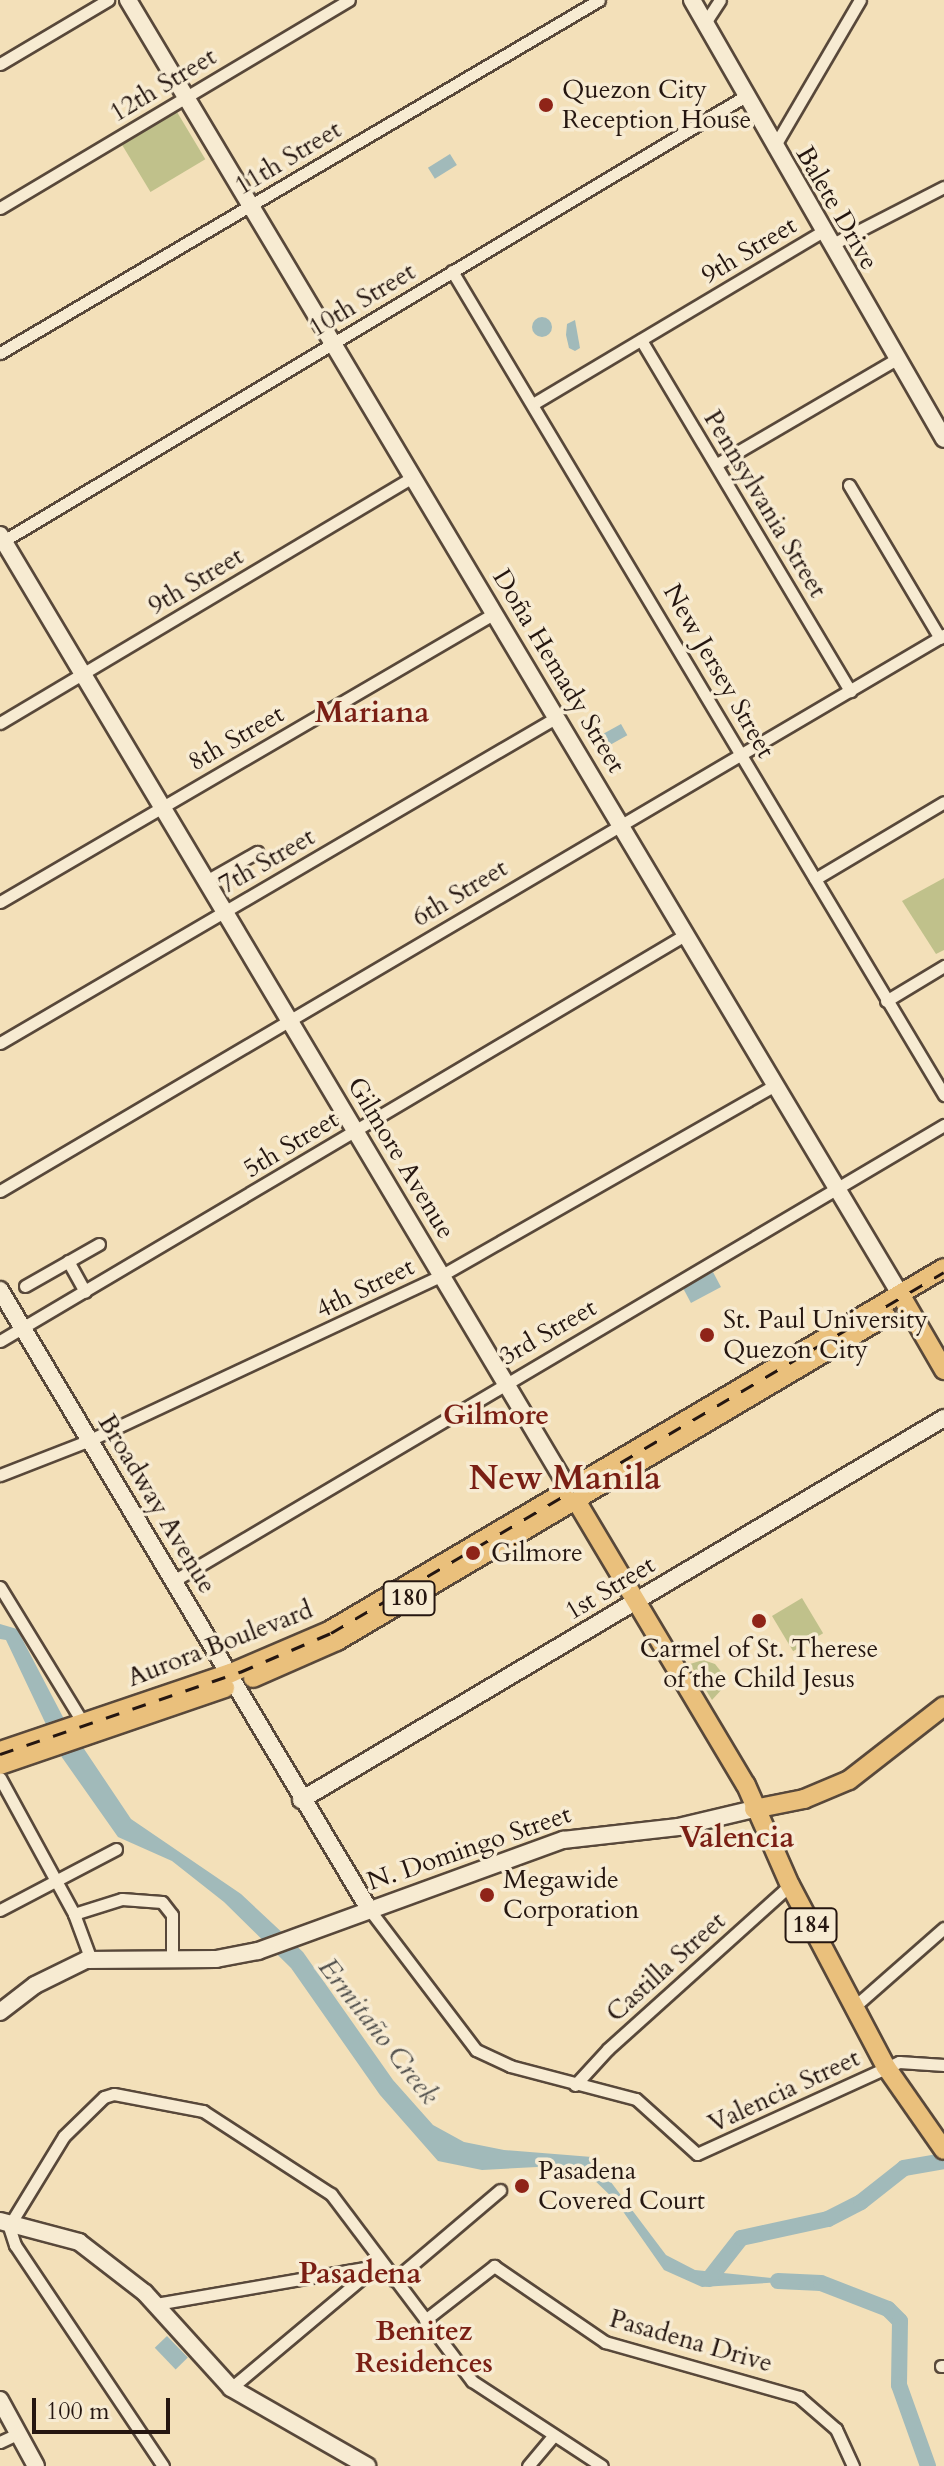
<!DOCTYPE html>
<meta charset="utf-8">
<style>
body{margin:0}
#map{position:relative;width:944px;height:2466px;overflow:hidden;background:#f3e0b9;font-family:Cardo,serif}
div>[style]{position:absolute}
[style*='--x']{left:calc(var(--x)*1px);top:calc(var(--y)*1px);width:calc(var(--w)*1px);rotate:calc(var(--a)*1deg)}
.green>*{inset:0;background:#c0c18b;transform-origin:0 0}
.water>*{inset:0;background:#a1baba;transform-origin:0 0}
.round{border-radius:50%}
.river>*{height:16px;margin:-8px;padding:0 8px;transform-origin:8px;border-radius:8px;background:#a1baba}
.roads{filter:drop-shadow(2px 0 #58483a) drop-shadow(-2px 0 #58483a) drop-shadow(0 2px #58483a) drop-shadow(0 -2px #58483a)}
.street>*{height:11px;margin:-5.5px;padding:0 5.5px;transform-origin:5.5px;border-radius:5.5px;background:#f7ebd2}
.secondary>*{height:16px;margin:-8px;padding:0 8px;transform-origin:8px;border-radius:8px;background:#f7ebd2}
.primary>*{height:18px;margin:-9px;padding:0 9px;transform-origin:9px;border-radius:9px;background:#eac07c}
.rail>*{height:3px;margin-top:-1.5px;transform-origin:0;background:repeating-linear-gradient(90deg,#251610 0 14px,transparent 0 28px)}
.dots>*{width:22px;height:22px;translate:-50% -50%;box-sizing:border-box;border:4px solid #f7ebd2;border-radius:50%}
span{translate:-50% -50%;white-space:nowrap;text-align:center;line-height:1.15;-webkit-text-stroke:7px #f7ebd2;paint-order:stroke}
.shield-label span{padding:2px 6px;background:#f7ebd2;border:2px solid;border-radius:6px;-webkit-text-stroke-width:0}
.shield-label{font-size:24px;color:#251610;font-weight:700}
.street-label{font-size:26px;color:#251610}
.poi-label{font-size:26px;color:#251610}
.left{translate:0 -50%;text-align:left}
.neighbourhood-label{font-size:28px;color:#7a1f14;font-weight:700}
.water-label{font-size:28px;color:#504f4c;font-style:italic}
.quarter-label{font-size:30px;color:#7a1f14;font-weight:700}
.district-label{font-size:34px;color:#7a1f14;font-weight:700}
.scale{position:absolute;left:32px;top:2398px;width:138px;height:36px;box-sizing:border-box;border:4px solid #251610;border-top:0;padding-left:10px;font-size:24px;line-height:28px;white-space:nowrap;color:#251610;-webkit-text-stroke:6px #f7ebd2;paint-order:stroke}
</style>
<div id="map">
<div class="green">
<div style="left:177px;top:112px;width:55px;height:64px;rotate:59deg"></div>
<div style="clip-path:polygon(944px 878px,944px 950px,936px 954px,902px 901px)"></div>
<div style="left:802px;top:1598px;width:41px;height:35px;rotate:59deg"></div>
<div style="clip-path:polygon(703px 1660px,715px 1664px,723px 1674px,723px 1688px,712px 1700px,690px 1664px)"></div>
</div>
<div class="water">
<div style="left:450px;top:154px;width:13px;height:26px;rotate:58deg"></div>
<div class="round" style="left:532px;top:317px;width:20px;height:20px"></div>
<div style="clip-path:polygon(575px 320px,580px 348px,575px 351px,569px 348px,566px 335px,567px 324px)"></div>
<div style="left:621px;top:724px;width:13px;height:29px;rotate:61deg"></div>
<div style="left:713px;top:1272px;width:17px;height:34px;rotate:62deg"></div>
<div style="clip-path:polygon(0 1624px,17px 1629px,64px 1719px,131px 1819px,241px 1894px,303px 1952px,393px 2080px,433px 2125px,464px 2142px,504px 2150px,592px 2157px,666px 2255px,695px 2270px,799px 2281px,702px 2287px,664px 2270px,615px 2200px,590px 2176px,537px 2167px,482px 2170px,438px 2161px,380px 2095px,291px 1968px,224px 1902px,172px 1861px,118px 1837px,61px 1756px,6px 1640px,0 1639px)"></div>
<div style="left:167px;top:2336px;width:30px;height:17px;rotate:46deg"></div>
</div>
<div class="river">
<div style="--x:709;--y:2279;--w:52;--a:-52"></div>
<div style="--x:741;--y:2238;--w:89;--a:-12.3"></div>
<div style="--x:828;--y:2219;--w:37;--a:-27"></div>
<div style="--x:861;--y:2202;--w:55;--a:-38.3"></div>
<div style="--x:904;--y:2168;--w:41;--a:-9.9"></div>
<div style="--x:778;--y:2281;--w:43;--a:2.7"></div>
<div style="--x:821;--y:2283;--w:72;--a:21.2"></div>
<div style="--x:888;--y:2309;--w:17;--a:45"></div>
<div style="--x:900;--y:2321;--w:64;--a:90.9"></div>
<div style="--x:899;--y:2385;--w:86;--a:70.3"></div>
</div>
<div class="roads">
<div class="street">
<div style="--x:705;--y:23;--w:27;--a:-57"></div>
<div style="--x:0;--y:64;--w:126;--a:-30.7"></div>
<div style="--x:774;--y:147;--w:170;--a:-59.7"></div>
<div style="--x:0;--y:208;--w:406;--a:-30.8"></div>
<div style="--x:831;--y:245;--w:127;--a:-27.2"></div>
<div style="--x:452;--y:271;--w:960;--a:59.16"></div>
<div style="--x:641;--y:340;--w:409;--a:59.2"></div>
<div style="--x:0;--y:353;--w:695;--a:-30.51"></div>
<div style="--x:533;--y:404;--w:338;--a:-30.8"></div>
<div style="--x:717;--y:464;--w:208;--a:-30.3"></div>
<div style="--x:849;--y:485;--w:178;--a:59.3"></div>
<div style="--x:0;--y:543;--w:871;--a:-30.95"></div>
<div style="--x:0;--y:723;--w:482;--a:-30.8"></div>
<div style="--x:815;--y:879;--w:150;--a:-30.8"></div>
<div style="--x:206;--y:881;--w:59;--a:-29.6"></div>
<div style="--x:0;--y:902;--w:573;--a:-30.28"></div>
<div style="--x:886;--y:1001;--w:68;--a:-31.1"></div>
<div style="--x:0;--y:1043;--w:645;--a:-30.34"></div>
<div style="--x:0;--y:1191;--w:1096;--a:-30.5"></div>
<div style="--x:68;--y:1261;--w:35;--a:61"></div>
<div style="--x:25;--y:1286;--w:85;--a:-29.6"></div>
<div style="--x:0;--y:1341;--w:796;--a:-30.66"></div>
<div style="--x:0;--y:1475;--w:97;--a:-21.3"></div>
<div style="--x:90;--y:1440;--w:389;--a:-25.1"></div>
<div style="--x:442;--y:1275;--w:382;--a:-29.7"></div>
<div style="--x:175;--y:1580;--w:894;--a:-30.61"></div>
<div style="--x:0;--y:1587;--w:159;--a:58.6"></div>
<div style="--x:0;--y:1778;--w:155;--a:61.4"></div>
<div style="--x:74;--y:1914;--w:49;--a:69.7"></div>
<div style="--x:369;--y:1909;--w:177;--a:52.8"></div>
<div style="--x:476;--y:2050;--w:38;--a:25"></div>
<div style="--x:510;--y:2066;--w:130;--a:14.7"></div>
<div style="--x:636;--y:2099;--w:82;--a:42"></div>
<div style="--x:697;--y:2154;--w:222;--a:-24.5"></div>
<div style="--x:899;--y:2062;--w:45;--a:3.8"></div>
<div style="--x:0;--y:1910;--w:131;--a:-27.7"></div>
<div style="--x:74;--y:1914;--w:50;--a:-17.4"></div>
<div style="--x:122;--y:1899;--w:40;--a:4.3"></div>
<div style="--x:162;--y:1902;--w:16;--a:52"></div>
<div style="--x:172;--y:1915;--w:44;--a:90"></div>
<div style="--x:854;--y:2007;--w:120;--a:-41.3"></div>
<div style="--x:575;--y:2085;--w:49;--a:-47.5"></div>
<div style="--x:608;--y:2049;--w:245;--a:-42"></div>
<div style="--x:394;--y:2280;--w:139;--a:-40.3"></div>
<div style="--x:156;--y:2304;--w:228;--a:-9.8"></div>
<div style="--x:425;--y:2320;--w:88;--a:-38"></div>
<div style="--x:494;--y:2266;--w:135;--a:34.4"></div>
<div style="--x:605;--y:2342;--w:202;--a:15.8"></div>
<div style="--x:799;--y:2397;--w:49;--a:40.9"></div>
<div style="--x:836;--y:2429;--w:41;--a:65.3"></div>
<div style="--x:941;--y:2366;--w:3;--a:0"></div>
<div style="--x:231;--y:2388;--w:188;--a:-40"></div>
<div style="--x:0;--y:2442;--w:21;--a:-25"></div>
<div style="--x:163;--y:2466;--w:266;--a:-123.8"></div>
<div style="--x:15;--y:2245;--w:20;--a:-108"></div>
<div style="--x:9;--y:2226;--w:105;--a:-58.6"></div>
<div style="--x:64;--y:2136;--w:56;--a:-44.3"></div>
<div style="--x:104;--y:2097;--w:10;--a:-17"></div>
<div style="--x:114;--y:2094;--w:91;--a:10.8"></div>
<div style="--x:203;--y:2111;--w:153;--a:33"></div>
<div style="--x:331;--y:2194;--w:234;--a:53"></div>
<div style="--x:472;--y:2381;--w:155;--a:33.2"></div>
<div style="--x:528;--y:2466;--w:39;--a:-50"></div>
</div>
<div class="secondary">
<div style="--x:128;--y:0;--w:1507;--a:59.18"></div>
<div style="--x:692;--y:0;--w:506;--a:60.14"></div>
<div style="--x:0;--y:535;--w:1109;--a:59.2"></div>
<div style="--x:0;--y:1290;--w:721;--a:59.2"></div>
<div style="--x:301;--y:1800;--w:748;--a:-30.71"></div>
<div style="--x:0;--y:2012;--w:44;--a:-37.6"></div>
<div style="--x:35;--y:1985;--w:57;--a:-26.1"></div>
<div style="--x:86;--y:1960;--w:130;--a:-0.4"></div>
<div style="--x:216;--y:1959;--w:43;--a:-10.8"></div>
<div style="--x:258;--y:1951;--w:325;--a:-20"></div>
<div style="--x:563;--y:1840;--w:116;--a:-6.4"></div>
<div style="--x:678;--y:1827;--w:78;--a:-13.3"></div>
<div style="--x:0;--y:2221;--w:82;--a:14.9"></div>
<div style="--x:79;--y:2242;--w:83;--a:37.7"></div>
<div style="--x:145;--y:2293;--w:128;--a:47.8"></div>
<div style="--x:231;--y:2388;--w:157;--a:29.8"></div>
<div style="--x:0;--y:2400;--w:75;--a:61.4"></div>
</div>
<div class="primary">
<div style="--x:900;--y:1294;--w:88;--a:59.9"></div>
<div style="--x:571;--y:1492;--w:341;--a:59.2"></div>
<div style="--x:746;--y:1785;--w:109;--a:66.3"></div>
<div style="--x:790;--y:1885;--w:206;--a:62.2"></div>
<div style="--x:886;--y:2067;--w:101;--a:55.1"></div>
<div style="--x:253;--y:1678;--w:92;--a:-23.8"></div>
<div style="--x:337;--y:1641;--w:638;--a:-30.62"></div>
<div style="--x:0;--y:1751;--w:244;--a:-18.7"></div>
<div style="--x:231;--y:1673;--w:107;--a:-23.2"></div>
<div style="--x:329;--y:1631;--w:714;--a:-30.55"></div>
<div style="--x:0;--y:1765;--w:238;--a:-18.9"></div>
<div style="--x:754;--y:1809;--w:51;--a:-11.3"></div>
<div style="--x:804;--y:1799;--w:49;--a:-22.9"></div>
<div style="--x:849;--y:1780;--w:120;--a:-37.9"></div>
</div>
</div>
<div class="rail">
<div style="--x:0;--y:1754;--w:254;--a:-18.9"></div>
<div style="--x:240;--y:1672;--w:99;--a:-23.2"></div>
<div style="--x:331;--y:1633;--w:711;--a:-30.49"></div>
</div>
<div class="dots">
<div style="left:546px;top:105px;background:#8f2418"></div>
<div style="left:707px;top:1335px;background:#8f2418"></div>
<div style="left:473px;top:1553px;background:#8f2418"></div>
<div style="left:759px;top:1621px;background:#8f2418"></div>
<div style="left:487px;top:1895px;background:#8f2418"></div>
<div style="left:522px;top:2186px;background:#8f2418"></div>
</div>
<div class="shield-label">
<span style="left:409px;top:1598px">180</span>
<span style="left:811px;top:1925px">184</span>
</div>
<div class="street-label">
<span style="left:163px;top:85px;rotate:-31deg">12th Street</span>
<span style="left:288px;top:158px;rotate:-31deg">11th Street</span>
<span style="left:837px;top:208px;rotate:60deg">Balete Drive</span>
<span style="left:749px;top:250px;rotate:-31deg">9th Street</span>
<span style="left:362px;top:300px;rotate:-31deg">10th Street</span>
<span style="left:765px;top:504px;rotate:59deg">Pennsylvania Street</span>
<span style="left:196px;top:581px;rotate:-31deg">9th Street</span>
<span style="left:559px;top:671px;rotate:59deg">Doña Hemady Street</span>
<span style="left:719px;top:671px;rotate:60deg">New Jersey Street</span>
<span style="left:236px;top:738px;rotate:-30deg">8th Street</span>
<span style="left:267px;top:861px;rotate:-30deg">7th Street</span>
<span style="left:460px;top:893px;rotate:-31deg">6th Street</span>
<span style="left:291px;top:1144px;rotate:-31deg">5th Street</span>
<span style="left:401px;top:1158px;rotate:59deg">Gilmore Avenue</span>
<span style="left:365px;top:1288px;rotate:-26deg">4th Street</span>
<span style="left:548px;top:1332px;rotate:-30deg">3rd Street</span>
<span style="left:157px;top:1504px;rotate:59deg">Broadway Avenue</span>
<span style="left:610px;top:1588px;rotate:-31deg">1st Street</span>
<span style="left:220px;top:1644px;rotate:-21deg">Aurora Boulevard</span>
<span style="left:469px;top:1848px;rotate:-19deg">N. Domingo Street</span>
<span style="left:666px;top:1967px;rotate:-42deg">Castilla Street</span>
<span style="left:784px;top:2091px;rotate:-25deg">Valencia Street</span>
<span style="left:691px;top:2341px;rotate:16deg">Pasadena Drive</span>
</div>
<div class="poi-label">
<span class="left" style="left:562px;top:105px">Quezon City<br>Reception House</span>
<span class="left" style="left:723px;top:1335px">St. Paul University<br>Quezon City</span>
<span class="left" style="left:491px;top:1553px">Gilmore</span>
<span style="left:759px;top:1664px">Carmel of St. Therese<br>of the Child Jesus</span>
<span class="left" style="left:503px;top:1895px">Megawide<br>Corporation</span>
<span class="left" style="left:538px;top:2186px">Pasadena<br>Covered Court</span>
</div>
<div class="neighbourhood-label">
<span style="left:496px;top:1415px">Gilmore</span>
<span style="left:424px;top:2347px">Benitez<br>Residences</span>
</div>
<div class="water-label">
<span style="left:379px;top:2031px;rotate:52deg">Ermitaño Creek</span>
</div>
<div class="quarter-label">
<span style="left:372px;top:713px">Mariana</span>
<span style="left:737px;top:1838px">Valencia</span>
<span style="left:360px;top:2274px">Pasadena</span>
</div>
<div class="district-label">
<span style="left:565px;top:1479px">New Manila</span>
</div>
<div class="scale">100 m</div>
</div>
